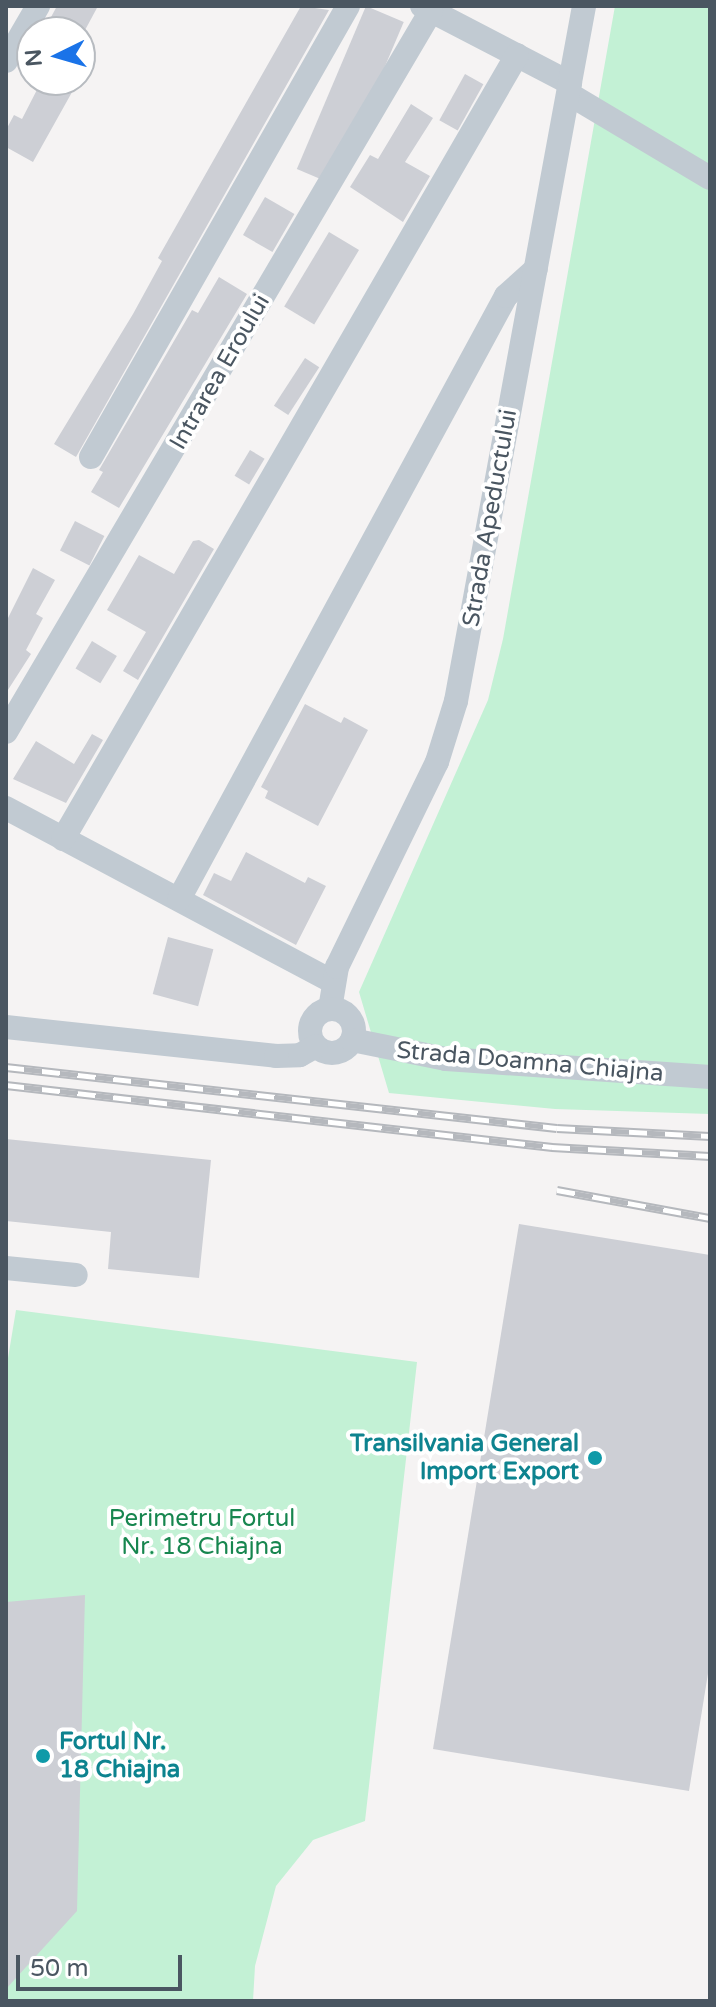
<!DOCTYPE html>
<style>
body{margin:0}
#map{position:relative;width:716px;height:2007px;overflow:hidden;background:#f5f3f3;font-family:"Varela Round",sans-serif}
div>[style]{position:absolute}
[style*='--x']{left:calc(var(--x)*1px);top:calc(var(--y)*1px);width:calc(var(--w)*1px);rotate:calc(var(--a)*1deg)}
.green>*{inset:0;background:#c3f1d5}
.building>*{inset:0;background:#cdcfd5;transform-origin:0 0}
.minor>*{height:24px;margin:-12px;padding:0 12px;transform-origin:12px;border-radius:12px;background:#c1cad2}
.minor>.ring{margin:-12px;padding:0;box-sizing:content-box;background:none;border:24px solid #c1cad2;border-radius:50%}
.rail>*{height:9px;margin-top:-4.5px;transform-origin:0;background:repeating-linear-gradient(90deg,#fff 0 18px,#b5b8bd 0 36px);box-sizing:border-box;border-block:2px solid #b5b8bd}
.dots>*{width:22px;height:22px;translate:-50% -50%;box-sizing:border-box;border:4px solid #fff;border-radius:50%}
span{translate:-50% -50%;white-space:nowrap;text-align:center;line-height:1.15;-webkit-text-stroke:8px #fff;paint-order:stroke}
.street-label{font-size:24px;color:#4a5661}
.culture-label{font-size:24px;color:#0d838f;font-weight:700}
.right{translate:-100% -50%;text-align:right}
.left{translate:0 -50%;text-align:left}
.park-label{font-size:24px;color:#17864f}
.frame{position:absolute;inset:0;border:8px solid #4a5661;pointer-events:none}
.north{position:absolute;left:16px;top:16px;width:80px;height:80px;box-sizing:border-box;background:#fff;border:2px solid #b7bbc0;border-radius:50%;rotate:265deg;font-size:22px;font-weight:700;line-height:32px;text-align:center;color:#4a5661}
.north::after{content:'';display:block;margin:auto;width:28px;height:36px;background:#1a73e8;clip-path:polygon(50% 0,100% 100%,50% 72%,0 100%)}
.scale{position:absolute;left:16px;top:1955px;width:166px;height:36px;box-sizing:border-box;border:4px solid #4a5661;border-top:0;padding-left:10px;font-size:24px;line-height:28px;white-space:nowrap;color:#4a5661;-webkit-text-stroke:6px #fff;paint-order:stroke}
</style>
<div id="map">
<div class="green">
<div style="clip-path:polygon(615px 6px,710px 6px,710px 1114px,555px 1109px,389px 1093px,359px 992px,488px 700px,503px 639px)"></div>
<div style="clip-path:polygon(16px 1310px,417px 1362px,365px 1821px,313px 1840px,276px 1886px,255px 1966px,253px 2001px,6px 2001px,6px 1370px)"></div>
</div>
<div class="building">
<div style="clip-path:polygon(57px 6px,98px 6px,84px 32px,43px 32px)"></div>
<div style="clip-path:polygon(301px 6px,329px 10px,76px 457px,54px 444px,133px 314px,162px 261px,158px 258px)"></div>
<div style="left:366px;top:6px;width:41px;height:177px;rotate:23deg"></div>
<div style="left:465px;top:74px;width:21px;height:53px;rotate:29deg"></div>
<div style="clip-path:polygon(42px 80px,76px 85px,33px 162px,6px 147px,6px 130px,14px 115px,22px 119px)"></div>
<div style="clip-path:polygon(411px 104px,433px 118px,405px 162px,430px 176px,403px 222px,350px 187px,370px 155px,378px 159px)"></div>
<div style="left:265px;top:197px;width:34px;height:44px;rotate:30deg"></div>
<div style="left:329px;top:232px;width:35px;height:87px;rotate:31deg"></div>
<div style="clip-path:polygon(219px 277px,247px 294px,119px 508px,91px 492px,103px 472px,99px 470px,192px 310px,198px 313px)"></div>
<div style="left:305px;top:358px;width:17px;height:57px;rotate:33deg"></div>
<div style="left:250px;top:450px;width:17px;height:30px;rotate:31deg"></div>
<div style="left:75px;top:521px;width:33px;height:33px;rotate:27deg"></div>
<div style="clip-path:polygon(199px 540px,214px 549px,138px 680px,123px 671px,146px 632px,107px 610px,139px 555px,174px 574px,193px 541px)"></div>
<div style="clip-path:polygon(33px 568px,55px 580px,36px 614px,43px 618px,26px 650px,31px 654px,6px 693px,6px 622px)"></div>
<div style="left:92px;top:641px;width:29px;height:32px;rotate:31deg"></div>
<div style="clip-path:polygon(305px 704px,341px 723px,344px 717px,368px 730px,318px 826px,265px 798px,268px 791px,261px 787px)"></div>
<div style="clip-path:polygon(92px 734px,103px 740px,66px 803px,13px 779px,36px 741px,74px 764px)"></div>
<div style="clip-path:polygon(246px 852px,305px 883px,308px 877px,326px 886px,296px 945px,203px 895px,214px 873px,231px 881px)"></div>
<div style="left:168px;top:937px;width:47px;height:59px;rotate:15deg"></div>
<div style="clip-path:polygon(6px 1139px,211px 1160px,199px 1278px,108px 1269px,111px 1232px,6px 1221px)"></div>
<div style="clip-path:polygon(519px 1224px,710px 1255px,710px 1661px,689px 1791px,433px 1749px)"></div>
<div style="clip-path:polygon(85px 1595px,77px 1911px,6px 1989px,6px 1602px)"></div>
</div>
<div class="minor">
<div style="--x:422;--y:6;--w:167;--a:27.5"></div>
<div style="--x:6;--y:61;--w:64;--a:-59.8"></div>
<div style="--x:569;--y:94;--w:164;--a:30.8"></div>
<div style="--x:91;--y:457;--w:519;--a:-60.32"></div>
<div style="--x:6;--y:732;--w:837;--a:-59.48"></div>
<div style="--x:6;--y:808;--w:369;--a:28"></div>
<div style="--x:63;--y:839;--w:906;--a:-59.93"></div>
<div style="--x:179;--y:899;--w:686;--a:-61.53"></div>
<div style="--x:506;--y:296;--w:40;--a:-42"></div>
<div style="--x:330;--y:1009;--w:43;--a:-80.5"></div>
<div style="--x:337;--y:967;--w:228;--a:-64"></div>
<div style="--x:437;--y:762;--w:64;--a:-72.7"></div>
<div style="--x:456;--y:701;--w:707;--a:-79.56"></div>
<div class="ring" style="left:310px;top:1009px;width:20px;height:20px"></div>
<div style="--x:6;--y:1027;--w:272;--a:6.1"></div>
<div style="--x:276;--y:1056;--w:24;--a:-2"></div>
<div style="--x:300;--y:1055;--w:18;--a:-29"></div>
<div style="--x:352;--y:1040;--w:96;--a:11.4"></div>
<div style="--x:446;--y:1059;--w:265;--a:3.9"></div>
<div style="--x:6;--y:1268;--w:70;--a:5.7"></div>
</div>
<div class="rail">
<div style="--x:6;--y:1067;--w:554;--a:6.32"></div>
<div style="--x:557;--y:1128;--w:153;--a:3"></div>
<div style="--x:6;--y:1085;--w:550;--a:6.48"></div>
<div style="--x:552;--y:1147;--w:158;--a:3.3"></div>
<div style="--x:557;--y:1190;--w:156;--a:10.4"></div>
</div>
<div class="dots">
<div style="left:595px;top:1458px;background:#0f9aa8"></div>
<div style="left:43px;top:1756px;background:#0f9aa8"></div>
</div>
<div class="street-label">
<span style="left:220px;top:372px;rotate:-60deg">Intrarea Eroului</span>
<span style="left:490px;top:518px;rotate:-80deg">Strada Apeductului</span>
<span style="left:530px;top:1062px;rotate:5deg">Strada Doamna Chiajna</span>
</div>
<div class="culture-label">
<span class="right" style="left:579px;top:1458px">Transilvania General<br>Import Export</span>
<span class="left" style="left:59px;top:1756px">Fortul Nr.<br>18 Chiajna</span>
</div>
<div class="park-label">
<span style="left:202px;top:1533px">Perimetru Fortul<br>Nr. 18 Chiajna</span>
</div>
<div class="frame"></div>
<div class="north">N</div>
<div class="scale">50 m</div>
</div>
